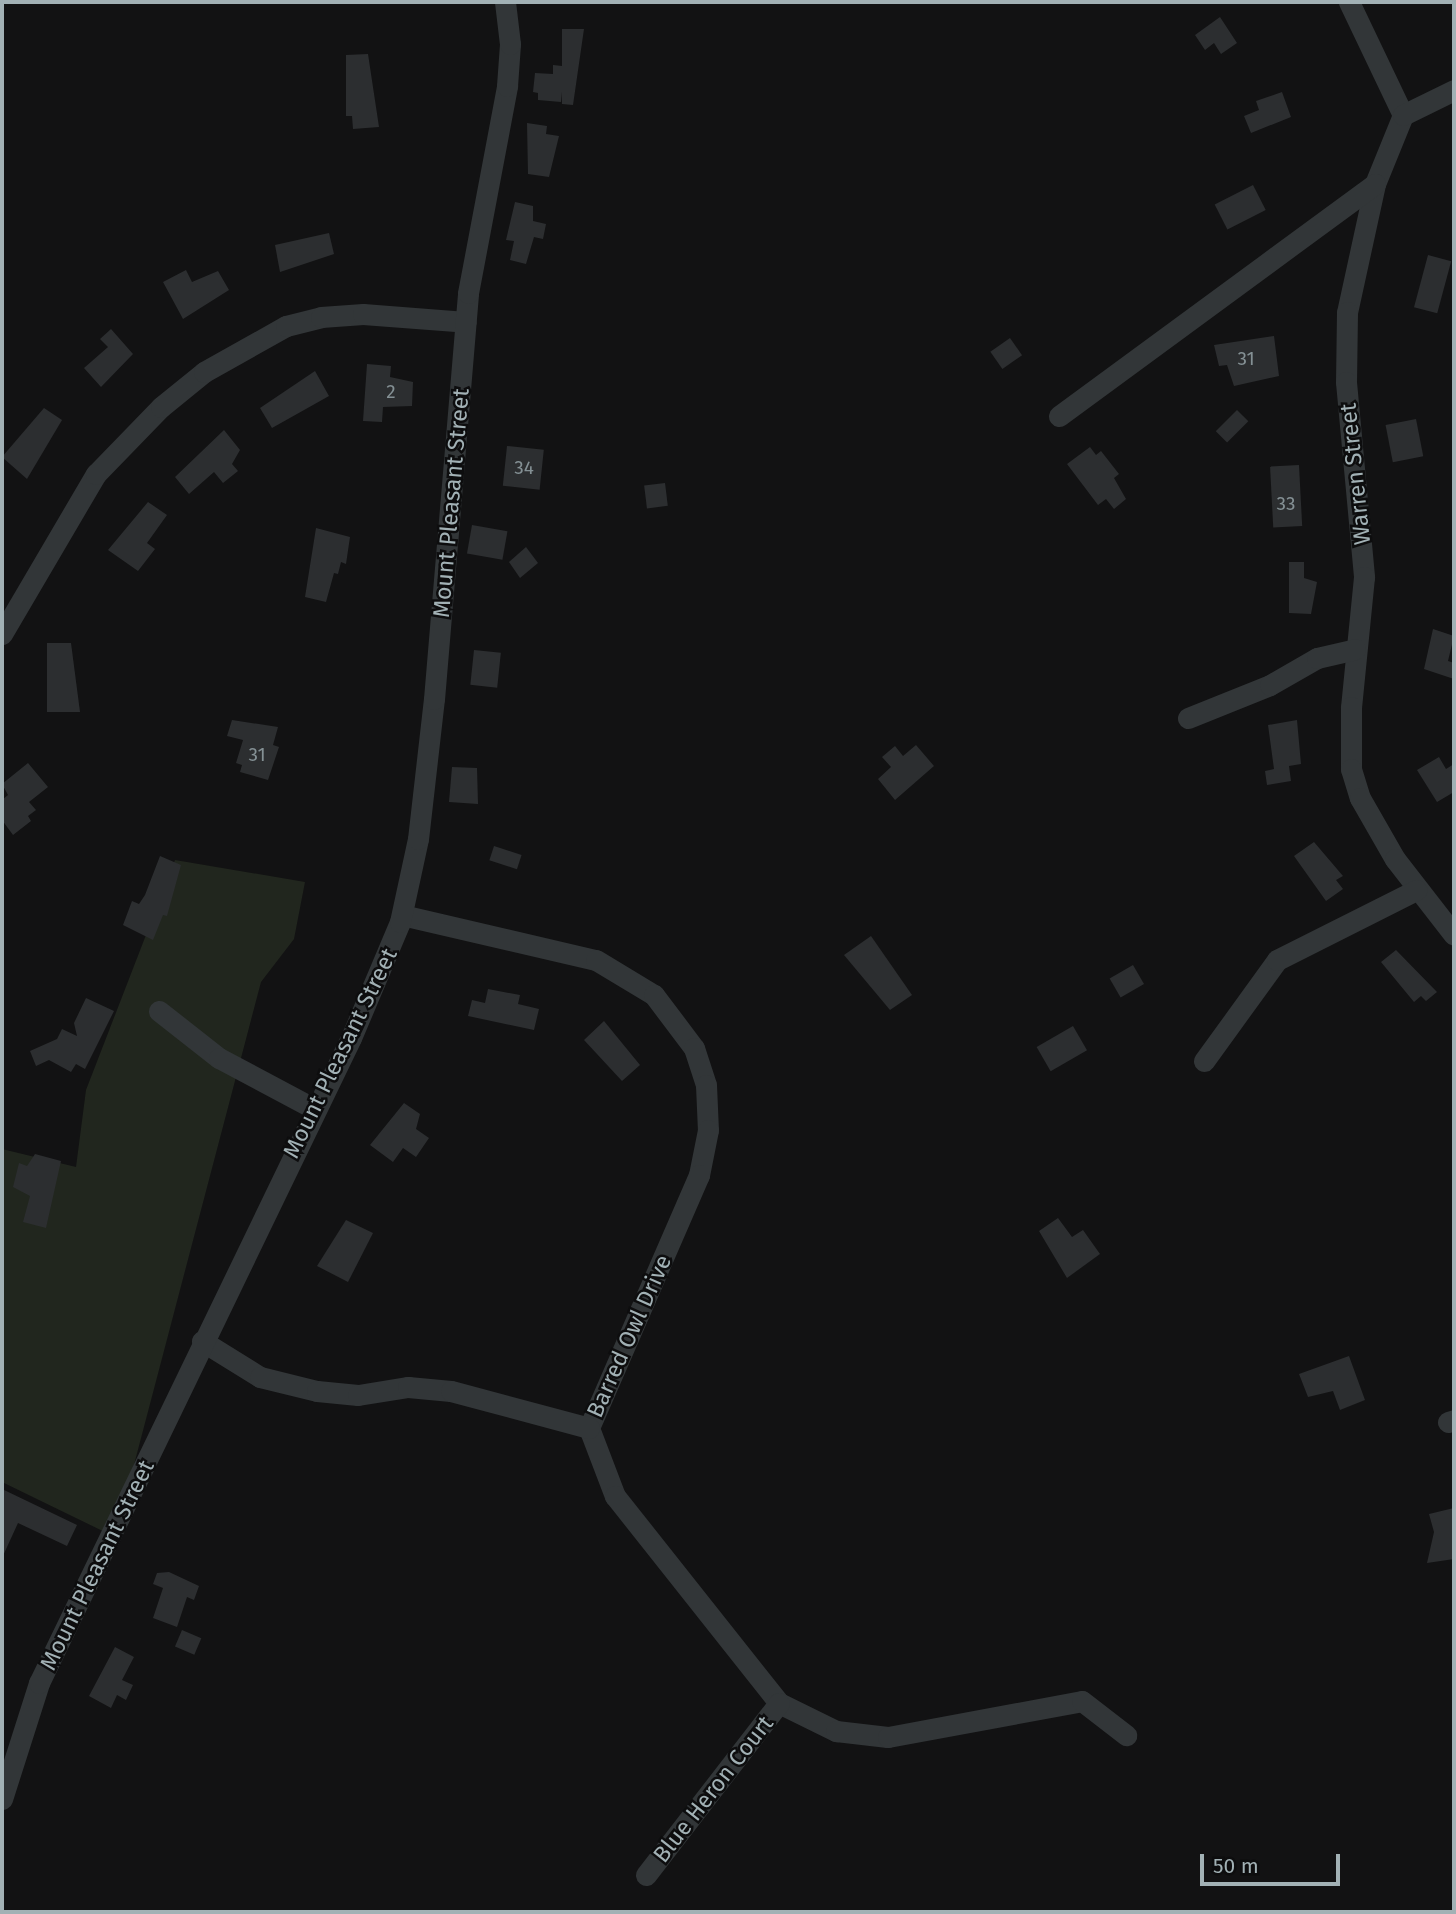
<!DOCTYPE html>
<style>
body{margin:0}
#map{position:relative;width:1456px;height:1914px;overflow:hidden;background:#121213;font-family:"Fira Sans",sans-serif}
div>[style]{position:absolute}
[style*='--x']{left:calc(var(--x)*1px);top:calc(var(--y)*1px);width:calc(var(--w)*1px);rotate:calc(var(--a)*1deg)}
.green>*{inset:0;background:#21261e}
.building>*{inset:0;background:#2c2e30;transform-origin:0 0}
.street>*{height:21px;margin:-10.5px;padding:0 10.5px;transform-origin:10.5px;border-radius:10.5px;background:#323638}
span{translate:-50% -50%;white-space:nowrap;text-align:center;line-height:1.15;-webkit-text-stroke:5px #0d0d0e;paint-order:stroke}
.number-label{font-size:19px;color:#849094}
.number-label span{-webkit-text-stroke-width:0}
.street-label{font-size:23px;color:#a2b1b5}
.frame{position:absolute;inset:0;border:4px solid #a2b1b5;pointer-events:none}
.scale{position:absolute;left:1200px;top:1854px;width:140px;height:32px;box-sizing:border-box;border:4px solid #a2b1b5;border-top:0;padding-left:9px;font-size:21px;line-height:24px;white-space:nowrap;color:#a2b1b5;-webkit-text-stroke:5px #0d0d0e;paint-order:stroke}
</style>
<div id="map">
<div class="green">
<div style="clip-path:polygon(175px 860px,305px 882px,294px 939px,261px 982px,115px 1537px,2px 1482px,2px 1149px,76px 1167px,86px 1090px)"></div>
</div>
<div class="building">
<div style="clip-path:polygon(1220px 17px,1237px 43px,1221px 54px,1214px 43px,1205px 50px,1195px 35px)"></div>
<div style="clip-path:polygon(562px 29px,584px 29px,573px 105px,562px 104px,562px 92px,561px 102px,538px 100px,538px 93px,533px 92px,535px 73px,553px 74px,553px 65px,562px 66px)"></div>
<div style="clip-path:polygon(368px 54px,379px 127px,353px 129px,352px 116px,346px 116px,346px 55px)"></div>
<div style="clip-path:polygon(1282px 92px,1291px 117px,1251px 133px,1244px 116px,1259px 110px,1256px 101px)"></div>
<div style="clip-path:polygon(527px 123px,547px 126px,546px 134px,559px 136px,549px 177px,528px 174px)"></div>
<div style="left:1253px;top:185px;width:28px;height:43px;rotate:63deg"></div>
<div style="clip-path:polygon(515px 202px,533px 206px,533px 221px,546px 224px,543px 239px,534px 237px,526px 264px,510px 260px,514px 241px,506px 240px)"></div>
<div style="clip-path:polygon(329px 233px,334px 254px,280px 272px,275px 245px)"></div>
<div style="left:1428px;top:255px;width:24px;height:54px;rotate:15deg"></div>
<div style="clip-path:polygon(186px 270px,192px 282px,218px 271px,229px 290px,183px 319px,163px 282px)"></div>
<div style="clip-path:polygon(111px 329px,133px 354px,101px 387px,84px 368px,108px 347px,100px 339px)"></div>
<div style="clip-path:polygon(1274px 336px,1279px 376px,1234px 386px,1227px 365px,1219px 366px,1214px 345px)"></div>
<div style="left:1010px;top:338px;width:21px;height:24px;rotate:55deg"></div>
<div style="clip-path:polygon(367px 364px,391px 366px,390px 377px,413px 382px,412px 406px,383px 407px,382px 422px,363px 421px)"></div>
<div style="clip-path:polygon(315px 371px,329px 396px,272px 428px,260px 408px)"></div>
<div style="clip-path:polygon(44px 408px,62px 420px,27px 479px,2px 457px)"></div>
<div style="left:1237px;top:410px;width:16px;height:30px;rotate:45deg"></div>
<div style="left:1416px;top:419px;width:38px;height:31px;rotate:79deg"></div>
<div style="clip-path:polygon(224px 430px,240px 450px,232px 464px,238px 471px,223px 483px,214px 472px,189px 494px,175px 477px)"></div>
<div style="left:507px;top:446px;width:37px;height:40px;rotate:6deg"></div>
<div style="clip-path:polygon(1090px 447px,1096px 455px,1101px 451px,1119px 474px,1114px 478px,1126px 499px,1114px 509px,1106px 499px,1098px 505px,1067px 464px)"></div>
<div style="left:1299px;top:465px;width:61px;height:29px;rotate:87deg"></div>
<div style="left:665px;top:483px;width:23px;height:21px;rotate:83deg"></div>
<div style="clip-path:polygon(148px 502px,167px 515px,147px 543px,155px 549px,138px 571px,108px 550px)"></div>
<div style="left:472px;top:525px;width:36px;height:29px;rotate:10deg"></div>
<div style="clip-path:polygon(316px 528px,350px 537px,346px 564px,341px 562px,338px 574px,334px 573px,326px 602px,305px 597px)"></div>
<div style="clip-path:polygon(526px 547px,538px 563px,520px 578px,509px 562px)"></div>
<div style="clip-path:polygon(1289px 562px,1304px 562px,1304px 578px,1317px 582px,1311px 614px,1289px 613px)"></div>
<div style="clip-path:polygon(1433px 629px,1454px 636px,1448px 661px,1454px 663px,1454px 679px,1424px 669px)"></div>
<div style="clip-path:polygon(47px 643px,71px 643px,80px 712px,47px 712px)"></div>
<div style="left:474px;top:650px;width:27px;height:35px;rotate:6deg"></div>
<div style="clip-path:polygon(232px 720px,278px 727px,273px 745px,279px 747px,268px 780px,240px 772px,242px 765px,236px 763px,243px 740px,227px 736px)"></div>
<div style="clip-path:polygon(1297px 720px,1301px 764px,1289px 766px,1291px 781px,1267px 785px,1265px 771px,1274px 769px,1268px 725px)"></div>
<div style="clip-path:polygon(916px 745px,934px 766px,895px 800px,878px 779px,891px 767px,882px 757px,895px 746px,903px 756px)"></div>
<div style="clip-path:polygon(1439px 757px,1446px 769px,1454px 764px,1454px 792px,1437px 802px,1417px 770px)"></div>
<div style="clip-path:polygon(28px 763px,48px 787px,29px 802px,36px 810px,28px 816px,31px 821px,13px 835px,2px 820px,2px 800px,8px 795px,2px 784px)"></div>
<div style="clip-path:polygon(452px 767px,477px 768px,478px 804px,449px 802px)"></div>
<div style="clip-path:polygon(1314px 842px,1343px 876px,1336px 880px,1343px 889px,1326px 901px,1294px 856px)"></div>
<div style="left:494px;top:846px;width:29px;height:15px;rotate:18deg"></div>
<div style="clip-path:polygon(160px 856px,181px 865px,167px 916px,163px 915px,153px 940px,123px 925px,132px 901px,139px 904px,145px 895px)"></div>
<div style="clip-path:polygon(871px 936px,912px 995px,890px 1010px,844px 955px)"></div>
<div style="clip-path:polygon(1396px 950px,1437px 992px,1426px 1001px,1421px 996px,1414px 1002px,1381px 962px)"></div>
<div style="left:1133px;top:965px;width:22px;height:27px;rotate:60deg"></div>
<div style="clip-path:polygon(488px 989px,520px 995px,518px 1004px,539px 1009px,534px 1030px,468px 1016px,472px 1000px,485px 1003px)"></div>
<div style="clip-path:polygon(86px 998px,114px 1011px,85px 1069px,76px 1064px,71px 1072px,49px 1060px,36px 1066px,30px 1051px,57px 1039px,62px 1029px,77px 1036px,74px 1023px)"></div>
<div style="clip-path:polygon(604px 1021px,640px 1065px,622px 1081px,584px 1040px)"></div>
<div style="left:1073px;top:1026px;width:28px;height:42px;rotate:60deg"></div>
<div style="clip-path:polygon(404px 1103px,420px 1114px,416px 1129px,429px 1138px,416px 1157px,403px 1148px,393px 1162px,370px 1145px)"></div>
<div style="clip-path:polygon(35px 1154px,61px 1161px,46px 1228px,23px 1222px,30px 1196px,13px 1187px,19px 1163px,27px 1166px)"></div>
<div style="clip-path:polygon(1058px 1218px,1072px 1237px,1083px 1230px,1100px 1254px,1067px 1278px,1039px 1231px)"></div>
<div style="clip-path:polygon(346px 1220px,373px 1233px,348px 1282px,317px 1266px)"></div>
<div style="clip-path:polygon(1349px 1356px,1365px 1400px,1340px 1410px,1333px 1391px,1308px 1397px,1299px 1374px)"></div>
<div style="clip-path:polygon(2px 1489px,77px 1525px,67px 1546px,18px 1523px,2px 1558px)"></div>
<div style="clip-path:polygon(1454px 1508px,1454px 1559px,1427px 1563px,1434px 1532px,1429px 1514px)"></div>
<div style="clip-path:polygon(169px 1572px,199px 1586px,194px 1600px,187px 1597px,177px 1627px,153px 1618px,163px 1588px,153px 1584px,157px 1573px)"></div>
<div style="left:182px;top:1630px;width:21px;height:18px;rotate:23deg"></div>
<div style="clip-path:polygon(115px 1647px,134px 1657px,122px 1680px,133px 1685px,126px 1700px,117px 1695px,111px 1708px,89px 1696px)"></div>
</div>
<div class="street">
<div style="--x:1349;--y:2;--w:125;--a:64.5"></div>
<div style="--x:1403;--y:115;--w:74;--a:112.1"></div>
<div style="--x:1375;--y:184;--w:131;--a:102.3"></div>
<div style="--x:1347;--y:312;--w:70;--a:90.8"></div>
<div style="--x:1346;--y:382;--w:196;--a:84.7"></div>
<div style="--x:1364;--y:577;--w:131;--a:95.7"></div>
<div style="--x:1351;--y:707;--w:62;--a:90"></div>
<div style="--x:1351;--y:769;--w:30;--a:73"></div>
<div style="--x:1360;--y:798;--w:70;--a:60.2"></div>
<div style="--x:1395;--y:859;--w:96;--a:52.2"></div>
<div style="--x:1403;--y:115;--w:57;--a:-26.1"></div>
<div style="--x:1059;--y:416;--w:392;--a:-36.3"></div>
<div style="--x:2;--y:634;--w:186;--a:-59.6"></div>
<div style="--x:96;--y:474;--w:93;--a:-45.9"></div>
<div style="--x:161;--y:407;--w:55;--a:-39.1"></div>
<div style="--x:204;--y:372;--w:94;--a:-29.3"></div>
<div style="--x:286;--y:326;--w:36;--a:-14"></div>
<div style="--x:321;--y:317;--w:42;--a:-4.1"></div>
<div style="--x:363;--y:314;--w:103;--a:4.4"></div>
<div style="--x:1188;--y:718;--w:88;--a:-21.9"></div>
<div style="--x:1270;--y:685;--w:54;--a:-29.9"></div>
<div style="--x:1317;--y:658;--w:39;--a:-13"></div>
<div style="--x:402;--y:915;--w:199;--a:13.1"></div>
<div style="--x:596;--y:960;--w:68;--a:31.1"></div>
<div style="--x:654;--y:995;--w:66;--a:53"></div>
<div style="--x:694;--y:1048;--w:39;--a:72"></div>
<div style="--x:706;--y:1085;--w:45;--a:87.5"></div>
<div style="--x:708;--y:1130;--w:46;--a:101.3"></div>
<div style="--x:699;--y:1175;--w:276;--a:113.5"></div>
<div style="--x:589;--y:1428;--w:73;--a:69.1"></div>
<div style="--x:615;--y:1496;--w:264;--a:51.6"></div>
<div style="--x:779;--y:1703;--w:64;--a:26.2"></div>
<div style="--x:836;--y:1731;--w:52;--a:6.6"></div>
<div style="--x:888;--y:1737;--w:197;--a:-10.5"></div>
<div style="--x:1082;--y:1701;--w:56;--a:37.7"></div>
<div style="--x:159;--y:1011;--w:76;--a:38.1"></div>
<div style="--x:219;--y:1058;--w:109;--a:28"></div>
<div style="--x:1204;--y:1061;--w:125;--a:-54.1"></div>
<div style="--x:1277;--y:960;--w:156;--a:-26.7"></div>
<div style="--x:202;--y:1341;--w:68;--a:31.8"></div>
<div style="--x:260;--y:1377;--w:59;--a:13.8"></div>
<div style="--x:317;--y:1391;--w:41;--a:5.6"></div>
<div style="--x:358;--y:1395;--w:51;--a:-9.1"></div>
<div style="--x:408;--y:1387;--w:43;--a:5.3"></div>
<div style="--x:451;--y:1391;--w:143;--a:15"></div>
<div style="--x:1448;--y:1422;--w:6;--a:-18"></div>
<div style="--x:2;--y:1799;--w:122;--a:-72.3"></div>
<div style="--x:39;--y:1683;--w:716;--a:-64.19"></div>
<div style="--x:351;--y:1038;--w:126;--a:-67.1"></div>
<div style="--x:400;--y:922;--w:85;--a:-77.8"></div>
<div style="--x:418;--y:839;--w:141;--a:-83.5"></div>
<div style="--x:434;--y:699;--w:407;--a:-85.2"></div>
<div style="--x:468;--y:293;--w:211;--a:-79.3"></div>
<div style="--x:507;--y:86;--w:42;--a:-85.9"></div>
<div style="--x:510;--y:44;--w:42;--a:-96.8"></div>
<div style="--x:646;--y:1875;--w:217;--a:-52.3"></div>
</div>
<div class="number-label">
<span style="left:1246px;top:359px">31</span>
<span style="left:391px;top:392px">2</span>
<span style="left:524px;top:468px">34</span>
<span style="left:1286px;top:504px">33</span>
<span style="left:257px;top:755px">31</span>
</div>
<div class="street-label">
<span style="left:1355px;top:474px;rotate:-96deg">Warren Street</span>
<span style="left:451px;top:503px;rotate:-85deg">Mount Pleasant Street</span>
<span style="left:340px;top:1053px;rotate:-64deg">Mount Pleasant Street</span>
<span style="left:629px;top:1336px;rotate:-66deg">Barred Owl Drive</span>
<span style="left:97px;top:1565px;rotate:-64deg">Mount Pleasant Street</span>
<span style="left:713px;top:1789px;rotate:-52deg">Blue Heron Court</span>
</div>
<div class="frame"></div>
<div class="scale">50 m</div>
</div>
